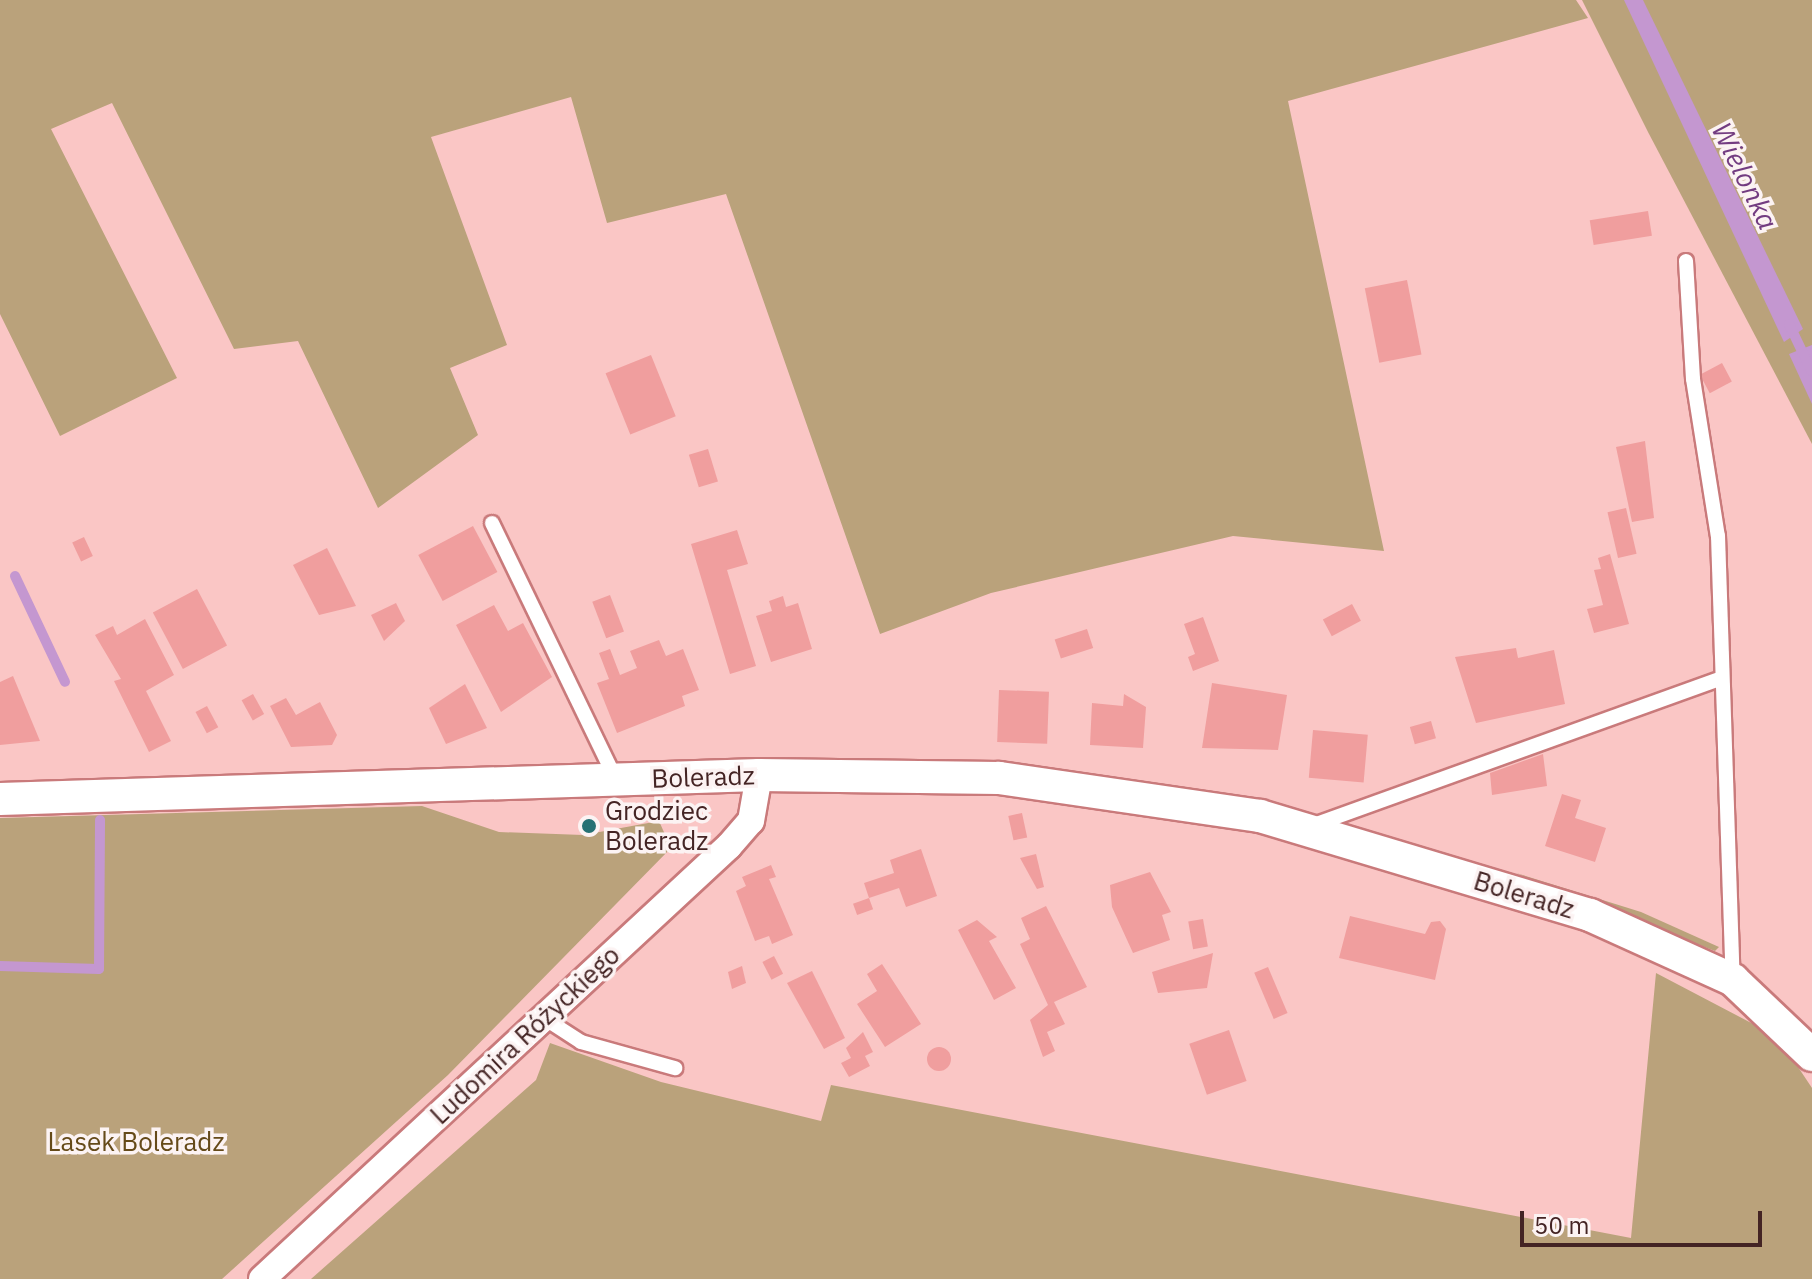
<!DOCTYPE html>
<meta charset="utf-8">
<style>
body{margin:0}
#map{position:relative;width:1812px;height:1279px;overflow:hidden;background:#fac6c5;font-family:"IBM Plex Sans",sans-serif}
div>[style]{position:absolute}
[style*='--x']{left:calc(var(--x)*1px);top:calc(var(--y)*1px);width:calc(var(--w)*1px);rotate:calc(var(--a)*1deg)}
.green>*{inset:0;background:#baa27b}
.water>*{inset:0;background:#c497d0}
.stream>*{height:10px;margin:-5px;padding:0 5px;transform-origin:5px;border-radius:5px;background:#c497d0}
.building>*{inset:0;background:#f09e9e;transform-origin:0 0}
.round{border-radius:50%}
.roads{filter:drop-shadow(2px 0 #c97a7b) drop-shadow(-2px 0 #c97a7b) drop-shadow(0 2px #c97a7b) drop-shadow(0 -2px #c97a7b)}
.service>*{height:14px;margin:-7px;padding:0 7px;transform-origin:7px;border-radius:7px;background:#fff}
.minor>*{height:26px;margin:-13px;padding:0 13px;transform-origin:13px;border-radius:13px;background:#fff}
.tertiary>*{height:32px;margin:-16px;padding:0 16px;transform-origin:16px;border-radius:16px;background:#fff}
.dots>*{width:22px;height:22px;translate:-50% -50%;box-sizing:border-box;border:4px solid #fcf3f3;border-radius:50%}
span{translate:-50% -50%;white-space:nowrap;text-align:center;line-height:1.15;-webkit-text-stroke:7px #fcf3f3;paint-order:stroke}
.street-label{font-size:26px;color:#442424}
.poi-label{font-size:26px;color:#442424}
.left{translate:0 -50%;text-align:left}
.park-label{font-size:26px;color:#654a19}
.water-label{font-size:28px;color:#733c81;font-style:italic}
.scale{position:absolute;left:1520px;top:1211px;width:242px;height:36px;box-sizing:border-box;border:4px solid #442424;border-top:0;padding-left:10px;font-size:24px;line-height:28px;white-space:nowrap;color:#442424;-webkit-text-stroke:6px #fcf3f3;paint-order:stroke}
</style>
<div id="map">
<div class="green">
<div style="clip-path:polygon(0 0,1576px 0,1588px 18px,1288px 101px,1384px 551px,1233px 536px,991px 593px,880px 634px,726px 194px,607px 223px,571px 97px,431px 137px,507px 345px,450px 368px,478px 435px,378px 508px,298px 341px,234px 349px,112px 103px,51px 129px,177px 378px,60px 436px,0 314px)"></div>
<div style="clip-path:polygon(1582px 0,1812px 0,1812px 444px,1648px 132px)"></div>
<div style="clip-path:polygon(422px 806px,499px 832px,583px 835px,659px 821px,671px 848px,448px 1075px,222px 1279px,0 1279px,0 818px)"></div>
<div style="clip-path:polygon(1516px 873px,1641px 912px,1719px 947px,1715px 951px)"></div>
<div style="clip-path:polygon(1656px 973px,1778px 1037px,1812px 1088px,1812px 1279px,311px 1279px,536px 1080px,550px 1043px,661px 1082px,821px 1121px,831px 1085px,1631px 1238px)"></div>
</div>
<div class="water">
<div style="clip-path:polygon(1624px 0,1643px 0,1803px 329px,1784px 342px)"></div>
<div style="clip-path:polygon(1812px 345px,1812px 404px,1789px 354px)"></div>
</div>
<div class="stream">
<div style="--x:1789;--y:324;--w:53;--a:64.4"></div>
<div style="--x:15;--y:576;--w:117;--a:64.7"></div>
<div style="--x:0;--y:966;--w:99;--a:1.7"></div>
<div style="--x:99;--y:969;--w:149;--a:-89.6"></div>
</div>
<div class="building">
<div style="left:1648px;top:211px;width:25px;height:59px;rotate:81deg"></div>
<div style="left:1407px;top:280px;width:76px;height:43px;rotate:79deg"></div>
<div style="left:651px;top:355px;width:66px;height:49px;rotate:68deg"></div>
<div style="left:1722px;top:363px;width:21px;height:25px;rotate:62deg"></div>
<div style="clip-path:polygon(1645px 441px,1654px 518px,1632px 522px,1616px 447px)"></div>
<div style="left:708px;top:449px;width:34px;height:20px;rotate:73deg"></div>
<div style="left:1626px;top:508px;width:47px;height:19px;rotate:77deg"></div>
<div style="left:473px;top:526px;width:52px;height:62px;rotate:62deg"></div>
<div style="clip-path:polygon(737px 530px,748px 564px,727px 570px,756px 666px,730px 674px,691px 544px)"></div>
<div style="left:84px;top:537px;width:21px;height:13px;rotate:65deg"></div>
<div style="clip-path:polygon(327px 548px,356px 606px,319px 615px,293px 565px)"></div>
<div style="clip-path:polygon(1610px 554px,1629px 624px,1594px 633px,1587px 609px,1603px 605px,1594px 570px,1601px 569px,1598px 558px)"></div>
<div style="left:197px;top:589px;width:64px;height:50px;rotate:62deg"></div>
<div style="left:610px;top:595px;width:39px;height:19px;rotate:69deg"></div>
<div style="clip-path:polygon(783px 596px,786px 607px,798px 603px,812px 649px,771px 662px,756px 616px,772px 611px,769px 601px)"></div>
<div style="clip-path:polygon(396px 603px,405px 621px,384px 641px,371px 615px)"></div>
<div style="left:1352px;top:604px;width:19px;height:33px;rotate:62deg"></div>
<div style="clip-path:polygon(494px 605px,508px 631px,523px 623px,552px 677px,501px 712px,456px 625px)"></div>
<div style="clip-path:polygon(1203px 617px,1219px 661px,1193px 671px,1188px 657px,1195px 654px,1184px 624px)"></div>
<div style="clip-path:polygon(145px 619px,174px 675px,146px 691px,171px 741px,149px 752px,114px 681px,121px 679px,95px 635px,113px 626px,117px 635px)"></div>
<div style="left:1087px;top:629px;width:20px;height:34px;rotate:72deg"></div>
<div style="clip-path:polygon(659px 640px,666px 656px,683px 649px,699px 690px,682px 696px,685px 706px,617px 733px,597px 683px,609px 679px,599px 653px,610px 649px,620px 675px,637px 668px,630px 651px)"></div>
<div style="clip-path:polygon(1516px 648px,1518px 658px,1554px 650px,1565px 704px,1476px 723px,1455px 657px)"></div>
<div style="clip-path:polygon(13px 676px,40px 741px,0 745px,0 682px)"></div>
<div style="clip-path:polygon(1212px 683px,1287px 695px,1278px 750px,1202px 748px)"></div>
<div style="clip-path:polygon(465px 684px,487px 728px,446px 744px,429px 708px)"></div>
<div style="left:999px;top:690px;width:50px;height:52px;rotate:2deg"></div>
<div style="left:253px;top:694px;width:23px;height:13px;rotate:61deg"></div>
<div style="clip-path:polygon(1124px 694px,1146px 707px,1143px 748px,1090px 745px,1092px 703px,1123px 706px)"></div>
<div style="clip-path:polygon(286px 698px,296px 715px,320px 702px,337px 735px,332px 745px,291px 747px,270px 706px)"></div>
<div style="left:207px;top:706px;width:24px;height:13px;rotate:62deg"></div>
<div style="left:1431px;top:721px;width:18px;height:22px;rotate:74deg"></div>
<div style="left:1313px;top:730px;width:55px;height:48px;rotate:5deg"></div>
<div style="clip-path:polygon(1543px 754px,1547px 786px,1492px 795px,1490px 773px)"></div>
<div style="clip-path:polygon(1562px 794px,1581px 800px,1575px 818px,1606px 828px,1595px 862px,1545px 846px)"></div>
<div style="left:1022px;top:813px;width:25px;height:14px;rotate:78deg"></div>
<div style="clip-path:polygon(921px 849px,937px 896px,906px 907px,899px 888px,869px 898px,864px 883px,894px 873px,890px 860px)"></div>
<div style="clip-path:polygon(1036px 854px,1044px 887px,1037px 889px,1020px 858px)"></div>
<div style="clip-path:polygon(771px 865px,776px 877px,769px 879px,793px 935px,772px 944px,769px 936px,755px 941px,736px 891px,746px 886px,742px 877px)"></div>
<div style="clip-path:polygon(1150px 872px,1171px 912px,1162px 915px,1170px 940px,1133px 953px,1112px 907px,1110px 885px)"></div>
<div style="left:869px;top:898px;width:12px;height:17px;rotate:70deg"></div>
<div style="clip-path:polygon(1046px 906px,1087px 987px,1054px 1002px,1065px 1024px,1047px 1032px,1055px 1051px,1043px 1057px,1030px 1020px,1048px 1005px,1020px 944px,1030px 939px,1021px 918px)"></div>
<div style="clip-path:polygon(1350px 916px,1425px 934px,1431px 922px,1440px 921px,1446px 929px,1435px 980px,1339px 958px)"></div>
<div style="left:1203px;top:919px;width:28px;height:15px;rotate:80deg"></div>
<div style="clip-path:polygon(977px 920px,997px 937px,989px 941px,1016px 988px,994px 1000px,958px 930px)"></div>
<div style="clip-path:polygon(1213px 953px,1207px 988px,1158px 993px,1152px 972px)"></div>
<div style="left:774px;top:956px;width:20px;height:13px;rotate:63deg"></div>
<div style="clip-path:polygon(882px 964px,921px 1024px,885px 1047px,857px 1004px,877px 991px,867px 974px)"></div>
<div style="clip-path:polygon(742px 966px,746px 983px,732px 989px,728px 972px)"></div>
<div style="left:1268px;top:967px;width:50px;height:15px;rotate:67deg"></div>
<div style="clip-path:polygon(812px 971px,845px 1038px,824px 1049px,787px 983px)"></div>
<div style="left:1229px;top:1030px;width:54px;height:42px;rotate:71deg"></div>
<div style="clip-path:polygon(863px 1032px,873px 1052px,865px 1056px,870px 1066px,849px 1077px,841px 1063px,851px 1058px,846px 1048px)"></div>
<div class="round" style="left:927px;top:1047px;width:24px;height:24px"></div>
</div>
<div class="roads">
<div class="service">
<div style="--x:1686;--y:261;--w:118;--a:86.6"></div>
<div style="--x:1693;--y:379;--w:159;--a:81"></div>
<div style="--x:1718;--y:536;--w:444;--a:88.1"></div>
<div style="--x:492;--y:523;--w:284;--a:64.2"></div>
<div style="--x:1311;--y:826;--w:434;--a:-19.8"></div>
<div style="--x:544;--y:1018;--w:44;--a:33"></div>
<div style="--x:581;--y:1042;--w:98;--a:15.5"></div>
</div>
<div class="minor">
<div style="--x:262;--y:1279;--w:637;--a:-42.84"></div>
<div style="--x:729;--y:846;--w:33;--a:-49"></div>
<div style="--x:751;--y:821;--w:47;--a:-80.1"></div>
</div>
<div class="tertiary">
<div style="--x:0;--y:799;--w:759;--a:-1.81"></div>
<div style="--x:759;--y:775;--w:240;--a:0.7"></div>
<div style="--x:999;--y:778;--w:264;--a:8.3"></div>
<div style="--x:1260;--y:816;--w:345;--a:16.7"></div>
<div style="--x:1590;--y:915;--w:157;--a:24.4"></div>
<div style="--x:1733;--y:980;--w:109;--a:43.5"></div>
</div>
</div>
<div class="dots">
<div style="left:589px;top:826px;background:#267174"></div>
</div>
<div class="street-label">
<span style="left:703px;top:777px;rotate:-2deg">Boleradz</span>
<span style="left:1524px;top:895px;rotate:17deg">Boleradz</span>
<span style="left:525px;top:1035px;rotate:-43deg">Ludomira Różyckiego</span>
</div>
<div class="poi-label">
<span class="left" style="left:605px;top:826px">Grodziec<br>Boleradz</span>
</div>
<div class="park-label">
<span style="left:136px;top:1142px">Lasek Boleradz</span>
</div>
<div class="water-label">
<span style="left:1745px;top:176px;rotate:64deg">Wielonka</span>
</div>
<div class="scale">50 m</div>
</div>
